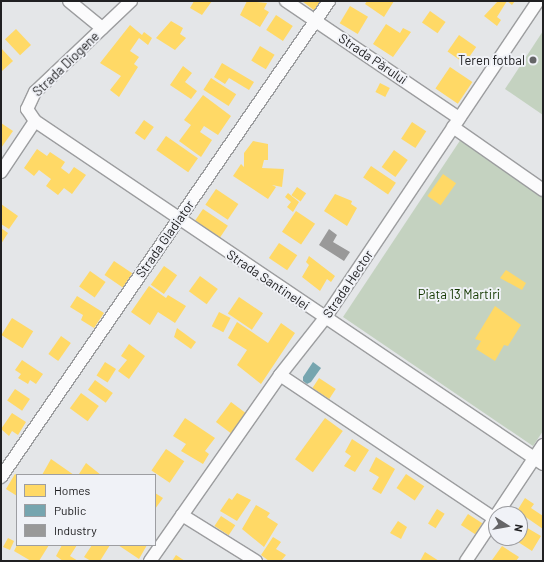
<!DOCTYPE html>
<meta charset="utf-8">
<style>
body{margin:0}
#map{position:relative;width:544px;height:562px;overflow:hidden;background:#e4e6e8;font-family:Barlow,sans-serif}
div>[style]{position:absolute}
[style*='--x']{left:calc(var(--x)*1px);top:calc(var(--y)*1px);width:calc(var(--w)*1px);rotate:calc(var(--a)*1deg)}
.green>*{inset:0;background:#c4d2c0}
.homes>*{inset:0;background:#ffd966;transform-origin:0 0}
.public>*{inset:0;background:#76a5af}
.industry>*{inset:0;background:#999}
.roads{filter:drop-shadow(1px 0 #9c9d9f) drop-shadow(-1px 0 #9c9d9f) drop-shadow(0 1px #9c9d9f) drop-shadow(0 -1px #9c9d9f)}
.minor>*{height:12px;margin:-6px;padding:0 6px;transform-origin:6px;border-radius:6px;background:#fbfbfc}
.dots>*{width:11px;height:11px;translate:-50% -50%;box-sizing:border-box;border:2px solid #f0f2f7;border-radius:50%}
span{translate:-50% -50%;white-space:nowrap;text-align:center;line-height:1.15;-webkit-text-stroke:4px #f0f2f7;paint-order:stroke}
.street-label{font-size:13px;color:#202022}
.poi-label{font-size:13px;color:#202022}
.right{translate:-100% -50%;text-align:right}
.park-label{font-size:13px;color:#143801}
.frame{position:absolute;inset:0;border:2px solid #202022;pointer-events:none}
.legend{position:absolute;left:16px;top:474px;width:140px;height:72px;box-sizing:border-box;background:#f0f2f7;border:1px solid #9d9ea2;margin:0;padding:5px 7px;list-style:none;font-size:12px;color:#202022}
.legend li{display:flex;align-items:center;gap:8px;height:20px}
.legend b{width:20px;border:1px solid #9d9ea2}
.north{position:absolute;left:488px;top:506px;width:40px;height:40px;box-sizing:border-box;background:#f0f2f7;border:1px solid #9d9ea2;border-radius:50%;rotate:101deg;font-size:11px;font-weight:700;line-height:16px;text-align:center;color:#202022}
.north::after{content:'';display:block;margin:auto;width:14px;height:18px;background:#656567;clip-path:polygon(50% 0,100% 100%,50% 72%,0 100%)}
</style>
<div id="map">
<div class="green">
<div style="clip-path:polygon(543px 31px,543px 115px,505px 89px)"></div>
<div style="clip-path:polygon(461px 139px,543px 196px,543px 431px,533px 446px,343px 317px)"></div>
</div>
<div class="homes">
<div style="clip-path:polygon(194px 1px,212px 1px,202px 15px,190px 8px)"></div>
<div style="clip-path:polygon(247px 1px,267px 3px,264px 9px,269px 12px,260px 27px,240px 15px)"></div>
<div style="clip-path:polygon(302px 1px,323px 1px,315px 11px)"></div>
<div style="clip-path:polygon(367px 1px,394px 1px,384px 17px,365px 4px)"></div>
<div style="clip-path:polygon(498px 1px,515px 1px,512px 5px,507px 1px,497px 17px,501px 20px,497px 26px,484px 16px)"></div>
<div style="left:350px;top:6px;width:21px;height:20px;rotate:31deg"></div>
<div style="left:430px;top:11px;width:19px;height:14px;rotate:35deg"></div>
<div style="left:276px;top:15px;width:20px;height:18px;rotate:33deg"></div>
<div style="clip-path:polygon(171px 21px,183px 28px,180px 34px,186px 38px,175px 50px,156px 38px)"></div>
<div style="clip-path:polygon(386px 24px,400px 33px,403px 28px,411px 32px,393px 57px,373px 44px)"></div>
<div style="clip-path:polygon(130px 25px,142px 35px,144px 32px,152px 38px,148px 45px,139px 38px,130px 51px,139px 57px,134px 64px,138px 67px,119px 97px,110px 90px,121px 76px,100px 63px)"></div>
<div style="left:16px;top:29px;width:22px;height:15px;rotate:47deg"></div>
<div style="left:459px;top:35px;width:21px;height:20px;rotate:35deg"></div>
<div style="left:260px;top:46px;width:17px;height:17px;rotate:31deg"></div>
<div style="clip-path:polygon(1px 48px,13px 61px,2px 71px,1px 70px)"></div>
<div style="clip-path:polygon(222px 63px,254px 82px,249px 90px,229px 78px,225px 84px,214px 77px)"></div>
<div style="clip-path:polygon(183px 66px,192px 73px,185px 82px,197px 91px,191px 99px,170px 85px)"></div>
<div style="left:450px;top:67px;width:27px;height:26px;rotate:34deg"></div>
<div style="left:211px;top:78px;width:30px;height:14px;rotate:33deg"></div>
<div style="left:380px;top:83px;width:11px;height:10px;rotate:27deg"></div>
<div style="clip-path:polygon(203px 95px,231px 116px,218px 135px,204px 126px,200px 132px,212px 140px,201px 157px,179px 141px,191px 125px,184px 120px)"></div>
<div style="left:144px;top:120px;width:12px;height:16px;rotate:35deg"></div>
<div style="left:412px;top:122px;width:17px;height:20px;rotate:33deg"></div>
<div style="clip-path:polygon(1px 123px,13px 131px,1px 148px)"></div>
<div style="left:166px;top:136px;width:39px;height:17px;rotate:35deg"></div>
<div style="clip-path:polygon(253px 141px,268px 144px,268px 160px,264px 160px,262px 168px,284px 169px,282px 187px,272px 185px,276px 187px,268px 199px,233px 176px,241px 164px,244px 167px,244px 153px)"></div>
<div style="clip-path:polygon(37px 149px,47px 156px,50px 152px,65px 162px,61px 168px,69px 174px,74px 167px,86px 175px,72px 194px,64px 188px,58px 195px,46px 186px,51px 179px,39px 170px,34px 176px,24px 168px)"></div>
<div style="left:394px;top:150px;width:17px;height:21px;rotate:36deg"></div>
<div style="left:371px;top:166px;width:30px;height:14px;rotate:34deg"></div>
<div style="left:443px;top:174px;width:16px;height:27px;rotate:35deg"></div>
<div style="left:297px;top:187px;width:11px;height:10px;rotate:34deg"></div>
<div style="left:216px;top:189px;width:27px;height:19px;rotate:34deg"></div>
<div style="clip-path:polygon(288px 193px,299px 202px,293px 212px,287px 207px,291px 202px,285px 197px)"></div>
<div style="clip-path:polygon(335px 194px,352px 201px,351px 204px,357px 208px,347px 226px,324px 211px)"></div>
<div style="clip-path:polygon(1px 204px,18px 216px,9px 229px,1px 224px)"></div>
<div style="left:203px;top:209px;width:30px;height:14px;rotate:34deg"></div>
<div style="left:296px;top:211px;width:23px;height:25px;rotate:34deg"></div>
<div style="clip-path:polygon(1px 228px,8px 233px,1px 244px)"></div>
<div style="left:279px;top:243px;width:22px;height:18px;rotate:34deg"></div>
<div style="clip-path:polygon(309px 256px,335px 276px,331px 282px,327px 279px,320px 291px,302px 277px,309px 265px,306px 262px)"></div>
<div style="left:114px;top:261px;width:22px;height:17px;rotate:34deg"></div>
<div style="left:164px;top:266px;width:16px;height:23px;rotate:35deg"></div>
<div style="clip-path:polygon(506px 270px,526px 283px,522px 290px,500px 278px)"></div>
<div style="left:90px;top:271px;width:19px;height:19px;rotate:35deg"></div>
<div style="left:200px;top:276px;width:22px;height:19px;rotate:36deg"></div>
<div style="clip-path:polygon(149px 286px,166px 298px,168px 295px,186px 306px,175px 323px,158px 312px,150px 325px,131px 312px)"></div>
<div style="clip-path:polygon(77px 296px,104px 313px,94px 328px,81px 320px,83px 315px,70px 307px)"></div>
<div style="left:239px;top:297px;width:29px;height:20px;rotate:34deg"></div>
<div style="clip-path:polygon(495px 306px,521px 325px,508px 346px,504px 345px,495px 361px,476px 349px,481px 341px,475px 339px)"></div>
<div style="left:219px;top:312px;width:13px;height:16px;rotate:27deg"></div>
<div style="left:12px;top:318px;width:25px;height:20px;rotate:32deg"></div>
<div style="clip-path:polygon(237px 322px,268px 343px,281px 323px,295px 333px,261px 384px,237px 365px,247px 350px,228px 338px)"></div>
<div style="clip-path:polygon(177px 328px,196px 342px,191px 349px,174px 337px)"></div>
<div style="left:61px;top:336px;width:12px;height:22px;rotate:35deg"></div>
<div style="clip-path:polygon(129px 344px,145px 356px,129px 379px,118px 371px,127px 360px,121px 356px)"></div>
<div style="clip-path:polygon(22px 360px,43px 374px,36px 384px,30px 380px,28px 384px,18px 378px,21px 374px,15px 370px)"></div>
<div style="left:105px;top:362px;width:13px;height:16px;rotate:32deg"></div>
<div style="left:319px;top:378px;width:20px;height:12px;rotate:33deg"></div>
<div style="left:95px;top:380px;width:22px;height:12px;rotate:36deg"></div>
<div style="left:15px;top:389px;width:18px;height:14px;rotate:34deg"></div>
<div style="left:81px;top:393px;width:22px;height:19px;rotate:36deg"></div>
<div style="left:231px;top:402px;width:20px;height:25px;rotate:37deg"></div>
<div style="clip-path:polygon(12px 413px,26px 422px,18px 435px,12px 431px,9px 436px,1px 429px)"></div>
<div style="clip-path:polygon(185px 418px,215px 438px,205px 451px,209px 454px,203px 464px,181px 451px,186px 444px,173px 436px)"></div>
<div style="left:325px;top:418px;width:22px;height:51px;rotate:36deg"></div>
<div style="clip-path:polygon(352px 439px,369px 450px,355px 472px,344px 466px,351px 456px,345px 452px)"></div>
<div style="left:166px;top:449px;width:22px;height:26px;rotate:34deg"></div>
<div style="clip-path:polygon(376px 457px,395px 469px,381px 494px,372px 489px,379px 477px,369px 471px)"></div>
<div style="clip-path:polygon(51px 459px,74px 475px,42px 475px)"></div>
<div style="clip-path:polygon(86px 463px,101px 475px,79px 474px)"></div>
<div style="clip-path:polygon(15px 474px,17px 475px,17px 496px,6px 489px)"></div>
<div style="left:406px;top:474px;width:22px;height:17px;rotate:34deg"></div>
<div style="clip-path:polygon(155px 493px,163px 498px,155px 509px)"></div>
<div style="clip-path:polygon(237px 493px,251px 500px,237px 521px,220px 511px,229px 498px,232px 500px)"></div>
<div style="clip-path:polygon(525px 498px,534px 504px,531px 508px,543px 516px,543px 529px,517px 511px)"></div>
<div style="clip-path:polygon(256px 505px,270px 513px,267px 517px,278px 524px,264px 547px,242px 529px)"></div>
<div style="left:437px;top:509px;width:9px;height:17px;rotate:32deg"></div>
<div style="left:468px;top:514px;width:17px;height:13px;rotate:33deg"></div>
<div style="left:221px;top:516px;width:17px;height:12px;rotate:33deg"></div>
<div style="clip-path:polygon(398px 521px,407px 527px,401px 539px,390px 533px)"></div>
<div style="clip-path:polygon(524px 526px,541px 536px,532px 551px,515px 540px,520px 538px)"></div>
<div style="clip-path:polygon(273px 537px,281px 542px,276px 549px,286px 555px,281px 561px,269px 561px,261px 555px)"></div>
<div style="clip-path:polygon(8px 538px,14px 541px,10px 550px,3px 547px)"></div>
<div style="clip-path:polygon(17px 545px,49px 545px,39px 561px,31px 561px,14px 551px)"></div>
<div style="clip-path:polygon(62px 545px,77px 545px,70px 556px,78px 561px,63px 561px,56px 556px)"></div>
<div style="clip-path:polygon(92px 545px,110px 545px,100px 561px,91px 561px,84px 557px)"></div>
<div style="clip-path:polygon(118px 545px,147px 545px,139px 559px)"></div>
<div style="clip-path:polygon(502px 546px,519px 557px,516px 561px,492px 560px)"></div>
<div style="clip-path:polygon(425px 552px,439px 561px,420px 561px)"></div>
<div style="clip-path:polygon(176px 555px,185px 561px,172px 561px)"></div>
</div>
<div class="public">
<div style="clip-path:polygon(313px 362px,321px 368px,311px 382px,307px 384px,303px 381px,303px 377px)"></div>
</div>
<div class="industry">
<div style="clip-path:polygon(329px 229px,337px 235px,333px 242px,350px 252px,344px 261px,319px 245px)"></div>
</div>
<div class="roads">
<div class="minor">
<div style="--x:69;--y:1;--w:43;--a:39.3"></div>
<div style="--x:131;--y:1;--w:132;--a:136.5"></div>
<div style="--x:35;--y:92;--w:19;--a:115"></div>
<div style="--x:27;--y:109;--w:14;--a:56"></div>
<div style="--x:35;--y:121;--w:613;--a:34.03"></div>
<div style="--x:286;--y:1;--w:209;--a:34.1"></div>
<div style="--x:453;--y:127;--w:110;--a:35"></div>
<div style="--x:1;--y:172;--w:61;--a:-56.3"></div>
<div style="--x:280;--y:375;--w:257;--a:33.8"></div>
<div style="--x:1;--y:477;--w:578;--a:-55.43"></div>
<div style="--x:497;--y:514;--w:83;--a:-56.3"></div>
<div style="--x:182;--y:515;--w:87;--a:31.9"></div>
<div style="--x:150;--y:561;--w:227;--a:-55"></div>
<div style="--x:280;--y:375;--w:73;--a:-51.7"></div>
<div style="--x:325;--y:318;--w:382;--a:-56.1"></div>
<div style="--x:466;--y:561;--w:54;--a:-56.3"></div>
</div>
</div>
<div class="dots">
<div style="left:533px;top:60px;background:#656567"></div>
</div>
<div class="street-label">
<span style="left:373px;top:59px;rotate:34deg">Strada Părului</span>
<span style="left:66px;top:64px;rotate:-44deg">Strada Diogene</span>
<span style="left:165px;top:239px;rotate:-55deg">Strada Gladiator</span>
<span style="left:268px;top:280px;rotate:34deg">Strada Santinelei</span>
<span style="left:348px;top:284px;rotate:-56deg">Strada Hector</span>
</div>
<div class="poi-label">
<span class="right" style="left:525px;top:60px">Teren fotbal</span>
</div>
<div class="park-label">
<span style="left:459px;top:294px">Piața 13 Martiri</span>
</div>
<div class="frame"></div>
<ul class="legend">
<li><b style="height:11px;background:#ffd966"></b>Homes</li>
<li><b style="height:11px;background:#76a5af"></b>Public</li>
<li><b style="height:11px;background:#999"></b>Industry</li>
</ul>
<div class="north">N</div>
</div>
